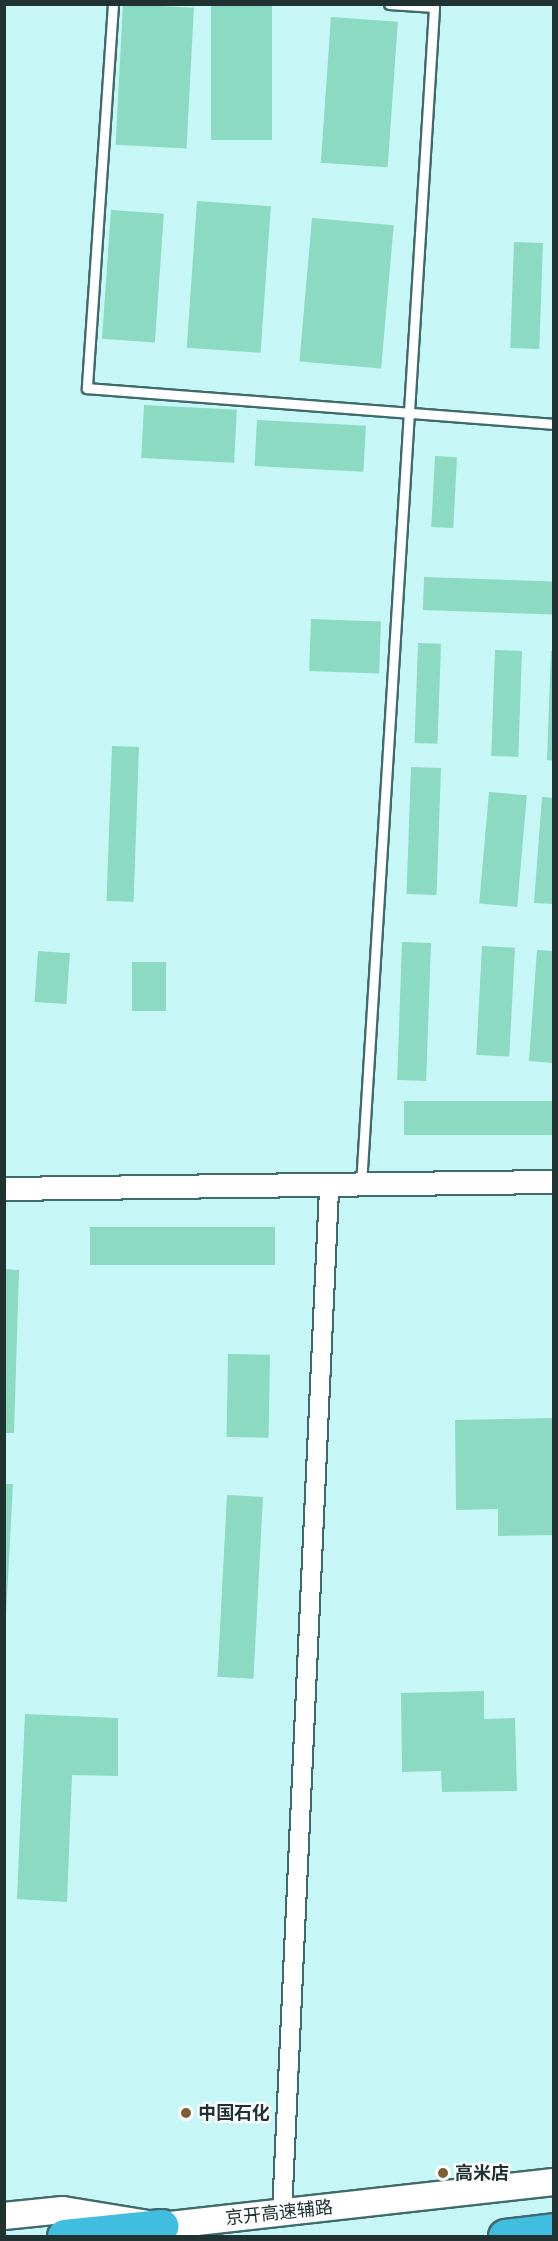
<!DOCTYPE html>
<meta charset="utf-8">
<style>
body{margin:0}
#map{position:relative;width:558px;height:2241px;overflow:hidden;background:#c7f6f6;font-family:Figtree,"Noto Sans SC",sans-serif}
div>[style]{position:absolute}
[style*='--x']{left:calc(var(--x)*1px);top:calc(var(--y)*1px);width:calc(var(--w)*1px);rotate:calc(var(--a)*1deg)}
.building>*{inset:0;background:#8bdac1;transform-origin:0 0}
.roads{filter:drop-shadow(2px 0 #406b6c) drop-shadow(-2px 0 #406b6c) drop-shadow(0 2px #406b6c) drop-shadow(0 -2px #406b6c)}
.service>*{height:9px;margin:-4.5px;padding:0 4.5px;transform-origin:4.5px;border-radius:4.5px;background:#fff}
.minor>*{height:18px;margin:-9px;padding:0 9px;transform-origin:9px;border-radius:9px;background:#fff}
.tertiary>*{height:22px;margin:-11px;padding:0 11px;transform-origin:11px;border-radius:11px;background:#fff}
.secondary>*{height:26px;margin:-13px;padding:0 13px;transform-origin:13px;border-radius:13px;background:#fff}
.motorway>*{height:33px;margin:-16.5px;padding:0 16.5px;transform-origin:16.5px;border-radius:16.5px;background:#41bde0}
.dots>*{width:16px;height:16px;translate:-50% -50%;box-sizing:border-box;border:3px solid #fff;border-radius:50%}
span{translate:-50% -50%;white-space:nowrap;text-align:center;line-height:1.15;-webkit-text-stroke:4.5px #fff;paint-order:stroke}
.poi-label{font-size:18px;color:#203232;font-weight:700}
.left{translate:0 -50%;text-align:left}
.street-label{font-size:18px;color:#203232}
.frame{position:absolute;inset:0;border:6px solid #203232;pointer-events:none}
</style>
<div id="map">
<div class="building">
<div style="left:123px;top:4px;width:71px;height:141px;rotate:3deg"></div>
<div style="left:211px;top:4px;width:61px;height:136px"></div>
<div style="left:331px;top:17px;width:67px;height:146px;rotate:4deg"></div>
<div style="left:197px;top:201px;width:74px;height:147px;rotate:4deg"></div>
<div style="left:111px;top:210px;width:53px;height:129px;rotate:4deg"></div>
<div style="left:312px;top:218px;width:82px;height:144px;rotate:5deg"></div>
<div style="left:514px;top:242px;width:29px;height:106px;rotate:2deg"></div>
<div style="left:144px;top:405px;width:93px;height:53px;rotate:3deg"></div>
<div style="left:257px;top:420px;width:109px;height:46px;rotate:3deg"></div>
<div style="left:435px;top:456px;width:22px;height:71px;rotate:3deg"></div>
<div style="left:424px;top:577px;width:130px;height:33px;rotate:2deg"></div>
<div style="left:311px;top:619px;width:70px;height:52px;rotate:2deg"></div>
<div style="left:418px;top:643px;width:23px;height:100px;rotate:2deg"></div>
<div style="left:495px;top:650px;width:27px;height:106px;rotate:2deg"></div>
<div style="clip-path:polygon(551px 651px,554px 651px,554px 761px,547px 760px)"></div>
<div style="left:112px;top:746px;width:27px;height:155px;rotate:2deg"></div>
<div style="left:411px;top:767px;width:30px;height:127px;rotate:2deg"></div>
<div style="left:489px;top:792px;width:38px;height:112px;rotate:5deg"></div>
<div style="clip-path:polygon(542px 797px,554px 798px,554px 904px,534px 903px)"></div>
<div style="left:402px;top:942px;width:29px;height:138px;rotate:2deg"></div>
<div style="left:482px;top:946px;width:33px;height:109px;rotate:3deg"></div>
<div style="clip-path:polygon(537px 950px,554px 951px,554px 1063px,529px 1061px)"></div>
<div style="left:38px;top:951px;width:32px;height:51px;rotate:4deg"></div>
<div style="left:132px;top:962px;width:34px;height:49px"></div>
<div style="left:554px;top:1101px;width:34px;height:150px;rotate:90deg"></div>
<div style="left:275px;top:1227px;width:38px;height:185px;rotate:90deg"></div>
<div style="clip-path:polygon(4px 1269px,19px 1270px,14px 1433px,4px 1433px)"></div>
<div style="left:228px;top:1354px;width:42px;height:83px;rotate:1deg"></div>
<div style="clip-path:polygon(554px 1418px,554px 1535px,498px 1536px,498px 1509px,456px 1510px,455px 1420px)"></div>
<div style="clip-path:polygon(4px 1484px,13px 1484px,6px 1617px,4px 1617px)"></div>
<div style="left:227px;top:1495px;width:36px;height:182px;rotate:3deg"></div>
<div style="clip-path:polygon(484px 1691px,484px 1719px,515px 1718px,517px 1791px,442px 1792px,441px 1771px,402px 1772px,401px 1693px)"></div>
<div style="clip-path:polygon(25px 1714px,118px 1718px,118px 1776px,72px 1775px,67px 1902px,17px 1899px)"></div>
</div>
<div class="roads">
<div class="service">
<div style="--x:113;--y:4;--w:385;--a:93.9"></div>
<div style="--x:87;--y:388;--w:468;--a:4.4"></div>
<div style="--x:361;--y:1185;--w:1180;--a:-86.45"></div>
<div style="--x:434;--y:7;--w:45;--a:-176.2"></div>
</div>
<div class="minor">
<div style="--x:282;--y:2213;--w:1026;--a:-87.37"></div>
</div>
<div class="tertiary">
<div style="--x:4;--y:1189;--w:550;--a:-0.73"></div>
</div>
<div class="secondary">
<div style="--x:4;--y:2216;--w:59;--a:-5.8"></div>
<div style="--x:63;--y:2210;--w:99;--a:9.3"></div>
<div style="--x:161;--y:2226;--w:395;--a:-6.4"></div>
</div>
<div class="motorway">
<div style="--x:64;--y:2236;--w:98;--a:-5.9"></div>
<div style="--x:505;--y:2236;--w:49;--a:-7"></div>
</div>
</div>
<div class="dots">
<div style="left:186px;top:2113px;background:#7c5f33"></div>
<div style="left:443px;top:2173px;background:#7c5f33"></div>
</div>
<div class="poi-label">
<span class="left" style="left:198px;top:2113px">中国石化</span>
<span class="left" style="left:455px;top:2173px">高米店</span>
</div>
<div class="street-label">
<span style="left:279px;top:2213px;rotate:-6deg">京开高速辅路</span>
</div>
<div class="frame"></div>
</div>
